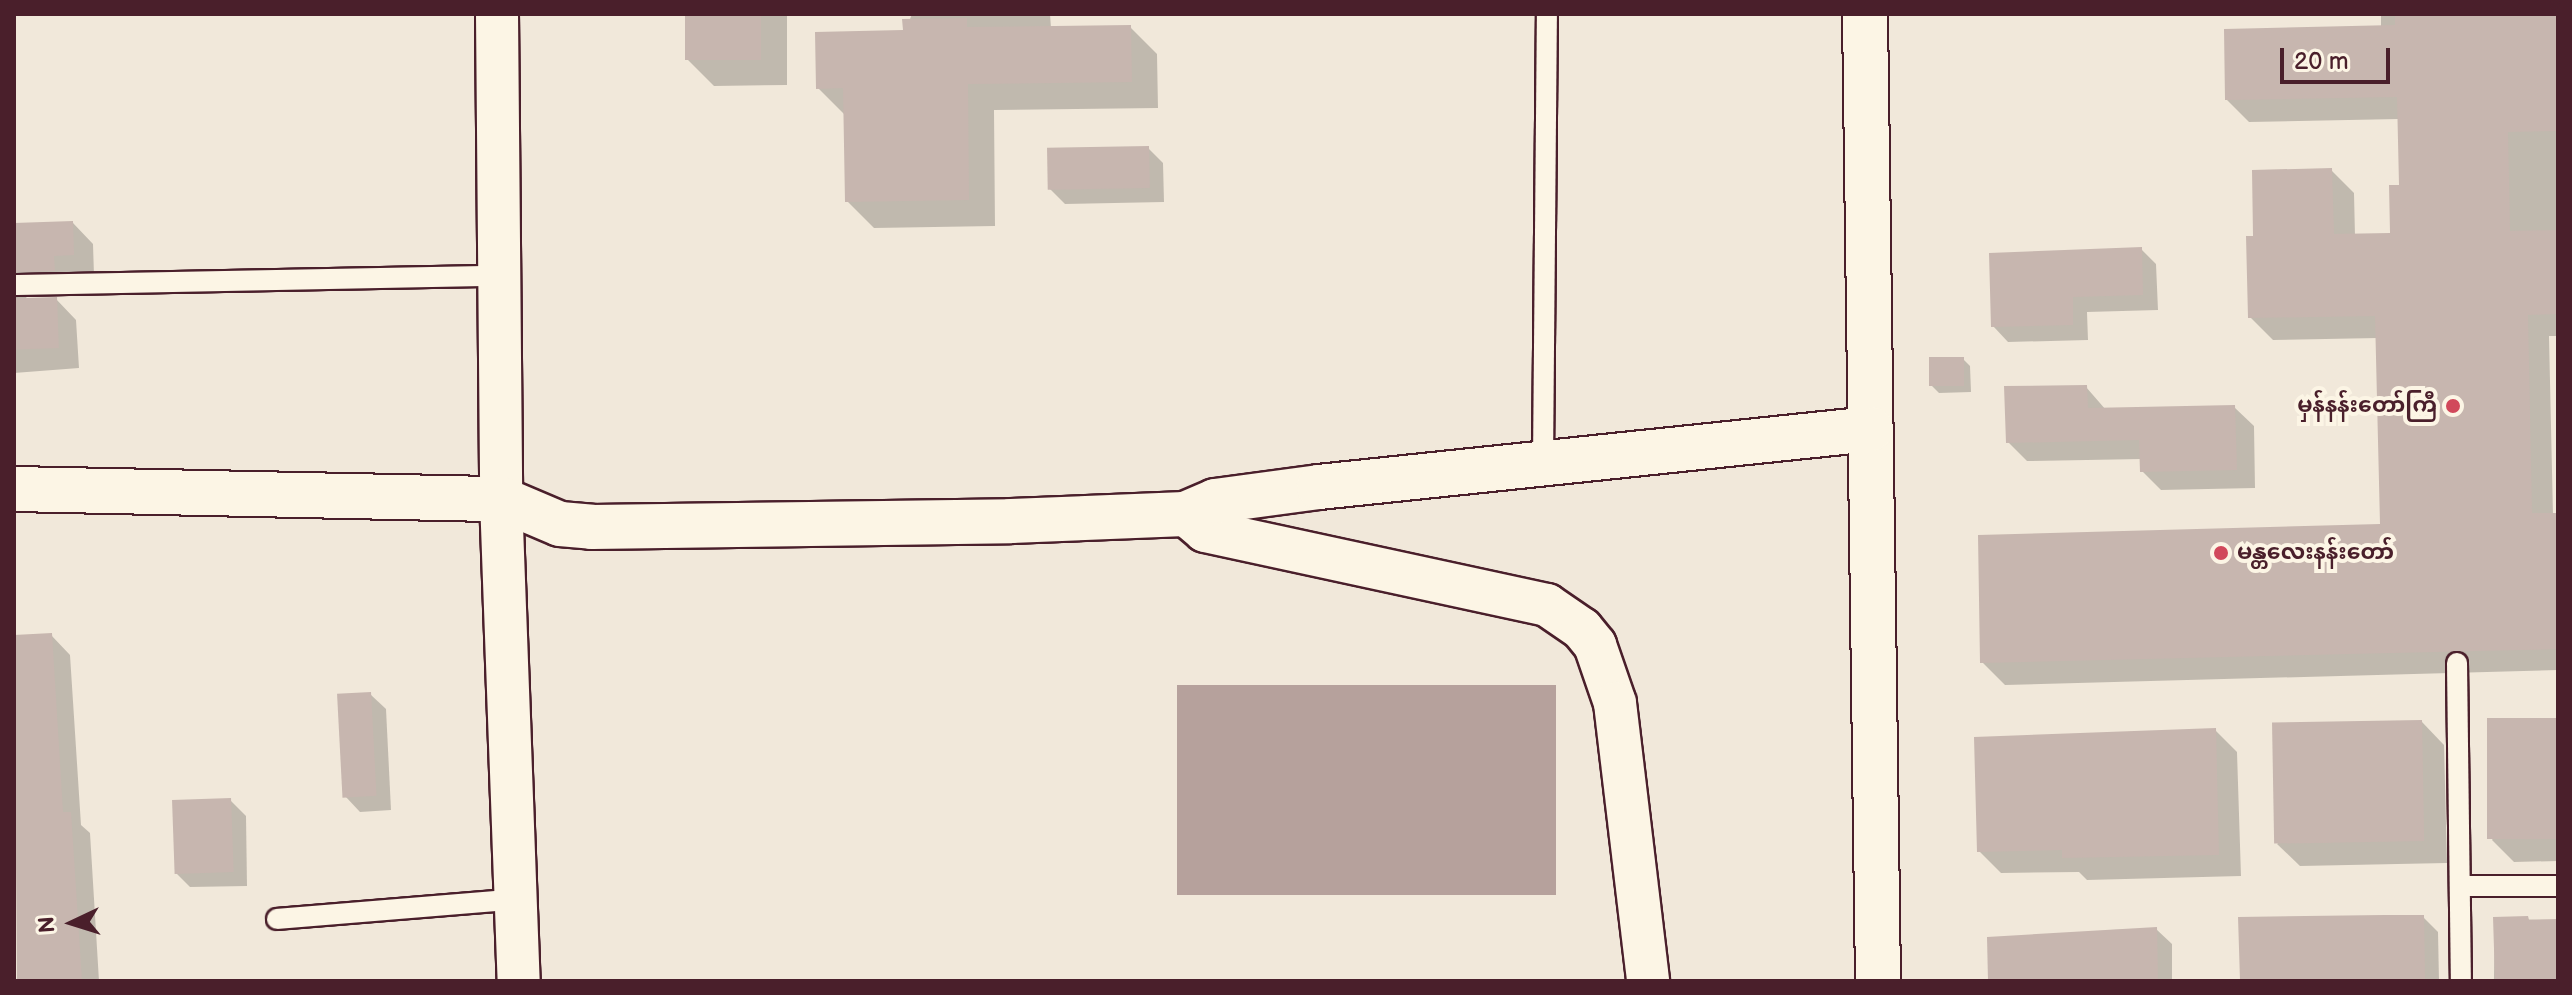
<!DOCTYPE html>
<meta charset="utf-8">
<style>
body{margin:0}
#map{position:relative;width:2572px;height:995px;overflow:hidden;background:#f1e8da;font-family:"Balsamiq Sans","Noto Sans Myanmar",sans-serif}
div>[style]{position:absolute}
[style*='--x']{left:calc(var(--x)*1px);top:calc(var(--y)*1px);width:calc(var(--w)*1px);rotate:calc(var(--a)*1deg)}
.water>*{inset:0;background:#b6a19c;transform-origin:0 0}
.shadow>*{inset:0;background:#0003;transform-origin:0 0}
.building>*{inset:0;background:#c7b6af;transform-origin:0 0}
.roads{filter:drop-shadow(2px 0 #4a1f2b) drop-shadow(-2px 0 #4a1f2b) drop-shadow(0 2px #4a1f2b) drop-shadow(0 -2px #4a1f2b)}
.service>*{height:20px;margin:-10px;padding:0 10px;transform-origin:10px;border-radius:10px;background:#fcf5e5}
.minor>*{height:42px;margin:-21px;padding:0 21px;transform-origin:21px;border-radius:21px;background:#fcf5e5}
.tertiary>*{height:44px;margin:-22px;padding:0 22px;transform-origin:22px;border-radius:22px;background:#fcf5e5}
.dots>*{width:22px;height:22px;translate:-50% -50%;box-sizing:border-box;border:4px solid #fcf5e5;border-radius:50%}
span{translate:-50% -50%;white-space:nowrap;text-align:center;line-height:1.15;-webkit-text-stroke:8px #fcf5e5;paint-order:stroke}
.poi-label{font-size:22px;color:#4a1f2b;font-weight:700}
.right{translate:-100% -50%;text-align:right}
.left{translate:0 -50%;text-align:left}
.frame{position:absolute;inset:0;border:16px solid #4a1f2b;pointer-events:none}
.north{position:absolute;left:32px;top:883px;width:80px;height:80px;-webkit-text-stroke:6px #fcf5e5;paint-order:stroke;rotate:266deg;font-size:22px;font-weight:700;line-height:32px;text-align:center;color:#4a1f2b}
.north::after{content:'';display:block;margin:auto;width:28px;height:36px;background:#4a1f2b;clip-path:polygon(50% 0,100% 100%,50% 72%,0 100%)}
.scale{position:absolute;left:2280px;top:48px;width:110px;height:36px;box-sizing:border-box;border:4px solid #4a1f2b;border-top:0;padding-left:10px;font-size:24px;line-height:28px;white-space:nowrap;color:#4a1f2b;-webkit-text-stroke:6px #fcf5e5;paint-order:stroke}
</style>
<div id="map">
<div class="water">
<div style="left:1177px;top:685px;width:379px;height:210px"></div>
</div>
<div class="shadow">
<div style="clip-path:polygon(687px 14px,787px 14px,787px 85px,714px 86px,687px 59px)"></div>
<div style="clip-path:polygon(912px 14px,1050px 14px,1051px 28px,1130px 27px,1157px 54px,1158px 108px,994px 110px,995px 226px,874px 228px,847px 201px,845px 115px,818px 88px,905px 32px)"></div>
<div style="clip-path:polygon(2381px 14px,2535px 14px,2558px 31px,2558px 336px,2549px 336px,2553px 515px,2558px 515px,2558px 670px,2005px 685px,1982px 662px,2382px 526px,2378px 338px,2273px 340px,2250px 317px,2255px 238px,2331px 170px,2354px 193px,2355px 236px,2392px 235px,2401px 186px,2399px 119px,2249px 122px,2227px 100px,2381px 27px)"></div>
<div style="clip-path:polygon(1148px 148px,1163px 163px,1164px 202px,1065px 204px,1049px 188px)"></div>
<div style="clip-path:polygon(73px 223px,93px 244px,94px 275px,29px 293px,25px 300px,56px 299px,76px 320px,79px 368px,14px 373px,14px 226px)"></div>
<div style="clip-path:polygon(2141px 249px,2156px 264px,2158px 310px,2087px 312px,2088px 340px,2008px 342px,1993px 326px)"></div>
<div style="clip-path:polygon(1963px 359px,1970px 366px,1971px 392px,1939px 393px,1932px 386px)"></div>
<div style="clip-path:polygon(2086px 387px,2106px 410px,2234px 407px,2254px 426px,2255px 488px,2161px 490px,2142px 471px,2142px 459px,2027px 461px,2008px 442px)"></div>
<div style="clip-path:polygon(51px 635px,70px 655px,81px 825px,90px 833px,99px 981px,19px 981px,14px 637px)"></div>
<div style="clip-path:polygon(370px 694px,386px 709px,391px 810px,360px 812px,345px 796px)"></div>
<div style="clip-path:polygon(2558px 720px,2558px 861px,2514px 862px,2492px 840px)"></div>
<div style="clip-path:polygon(2422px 722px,2444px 745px,2447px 863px,2300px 866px,2277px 844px)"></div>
<div style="clip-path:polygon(2215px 730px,2237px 752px,2241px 876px,2087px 880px,2079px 872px,2001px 873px,1979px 851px)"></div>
<div style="clip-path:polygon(230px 800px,246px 816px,247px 886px,190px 887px,175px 872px)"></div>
<div style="clip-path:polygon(2423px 917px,2438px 932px,2439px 981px,2242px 981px)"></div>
<div style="left:2495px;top:919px;width:63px;height:62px;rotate:1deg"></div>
<div style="clip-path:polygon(2156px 929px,2172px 944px,2172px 981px,1990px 981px,2110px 934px,2110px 930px)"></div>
</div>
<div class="building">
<div style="left:685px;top:14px;width:76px;height:46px"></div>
<div style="clip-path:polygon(2420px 14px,2558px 14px,2558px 131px,2508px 132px,2510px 231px,2558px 230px,2558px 314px,2528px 315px,2532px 513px,2558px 513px,2558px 649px,1980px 663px,1978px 535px,2380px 524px,2375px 316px,2248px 318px,2246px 236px,2253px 236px,2252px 170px,2332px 168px,2334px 234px,2390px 233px,2389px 185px,2399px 185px,2397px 97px,2225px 100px,2224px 29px,2395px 25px,2395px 16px)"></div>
<div style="clip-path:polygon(967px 18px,967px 27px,1131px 25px,1132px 82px,968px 84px,969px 200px,845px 202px,843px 88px,816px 89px,815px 32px,903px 30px,902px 19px)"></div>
<div style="left:1149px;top:146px;width:42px;height:102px;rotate:89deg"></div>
<div style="clip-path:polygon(73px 221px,74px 255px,54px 256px,55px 271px,14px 272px,14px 223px)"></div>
<div style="clip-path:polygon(2142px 247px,2143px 295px,2073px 297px,2073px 325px,1991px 327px,1989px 253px)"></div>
<div style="left:57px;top:297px;width:51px;height:43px;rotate:88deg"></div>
<div style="left:1929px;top:357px;width:35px;height:29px"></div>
<div style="clip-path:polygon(2087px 385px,2088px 408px,2235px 405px,2237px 470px,2140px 472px,2139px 440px,2006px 443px,2004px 386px)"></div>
<div style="clip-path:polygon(52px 633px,63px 812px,71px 812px,82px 981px,17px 981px,14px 635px)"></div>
<div style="left:371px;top:692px;width:104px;height:34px;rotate:87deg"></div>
<div style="left:2558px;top:718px;width:121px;height:71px;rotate:90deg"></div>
<div style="left:2422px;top:720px;width:121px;height:150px;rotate:89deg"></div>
<div style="clip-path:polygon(2216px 728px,2219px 855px,2062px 858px,2062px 850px,1977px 852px,1974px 737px)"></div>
<div style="left:231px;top:798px;width:74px;height:59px;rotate:88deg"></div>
<div style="clip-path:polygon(2384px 915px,2424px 915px,2425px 981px,2240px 981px,2238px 917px)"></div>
<div style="clip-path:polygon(2528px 916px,2529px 920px,2558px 919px,2558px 980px,2495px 981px,2493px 917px)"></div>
<div style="clip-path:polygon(2157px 927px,2158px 981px,1988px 981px,1987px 937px)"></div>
</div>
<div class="roads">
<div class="service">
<div style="--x:14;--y:285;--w:486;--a:-1.1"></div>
<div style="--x:1543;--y:462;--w:448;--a:-89.5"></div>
<div style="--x:2457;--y:663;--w:318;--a:89.3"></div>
<div style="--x:2460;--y:886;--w:98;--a:0"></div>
<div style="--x:277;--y:919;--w:243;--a:-4.7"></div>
</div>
<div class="minor">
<div style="--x:497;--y:14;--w:485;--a:89.5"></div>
<div style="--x:501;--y:499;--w:482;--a:87.9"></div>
<div style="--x:1185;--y:514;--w:26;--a:40"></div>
<div style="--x:1205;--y:531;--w:350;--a:12.2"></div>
<div style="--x:1547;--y:605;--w:42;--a:34.4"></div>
<div style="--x:1582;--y:629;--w:21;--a:51"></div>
<div style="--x:1595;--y:645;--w:61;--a:71"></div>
<div style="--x:1615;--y:703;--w:280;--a:83.2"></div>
</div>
<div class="tertiary">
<div style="--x:1865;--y:14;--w:967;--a:89.23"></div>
<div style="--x:14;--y:489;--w:487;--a:1.2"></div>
<div style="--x:501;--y:499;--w:64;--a:23"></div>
<div style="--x:560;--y:524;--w:32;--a:5"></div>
<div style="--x:592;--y:527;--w:419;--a:-0.8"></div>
<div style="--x:1011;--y:521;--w:174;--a:-2.3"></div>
<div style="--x:1185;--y:514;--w:33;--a:-23"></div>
<div style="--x:1215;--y:501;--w:105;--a:-7.7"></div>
<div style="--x:1319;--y:487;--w:555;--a:-6"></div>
</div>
</div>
<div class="dots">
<div style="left:2453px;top:406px;background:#d1495b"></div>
<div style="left:2221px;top:553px;background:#d1495b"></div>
</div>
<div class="poi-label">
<span class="right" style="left:2437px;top:406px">မှန်နန်းတော်ကြီ</span>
<span class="left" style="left:2237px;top:553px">မန္တလေးနန်းတော်</span>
</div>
<div class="frame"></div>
<div class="north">N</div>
<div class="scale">20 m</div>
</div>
